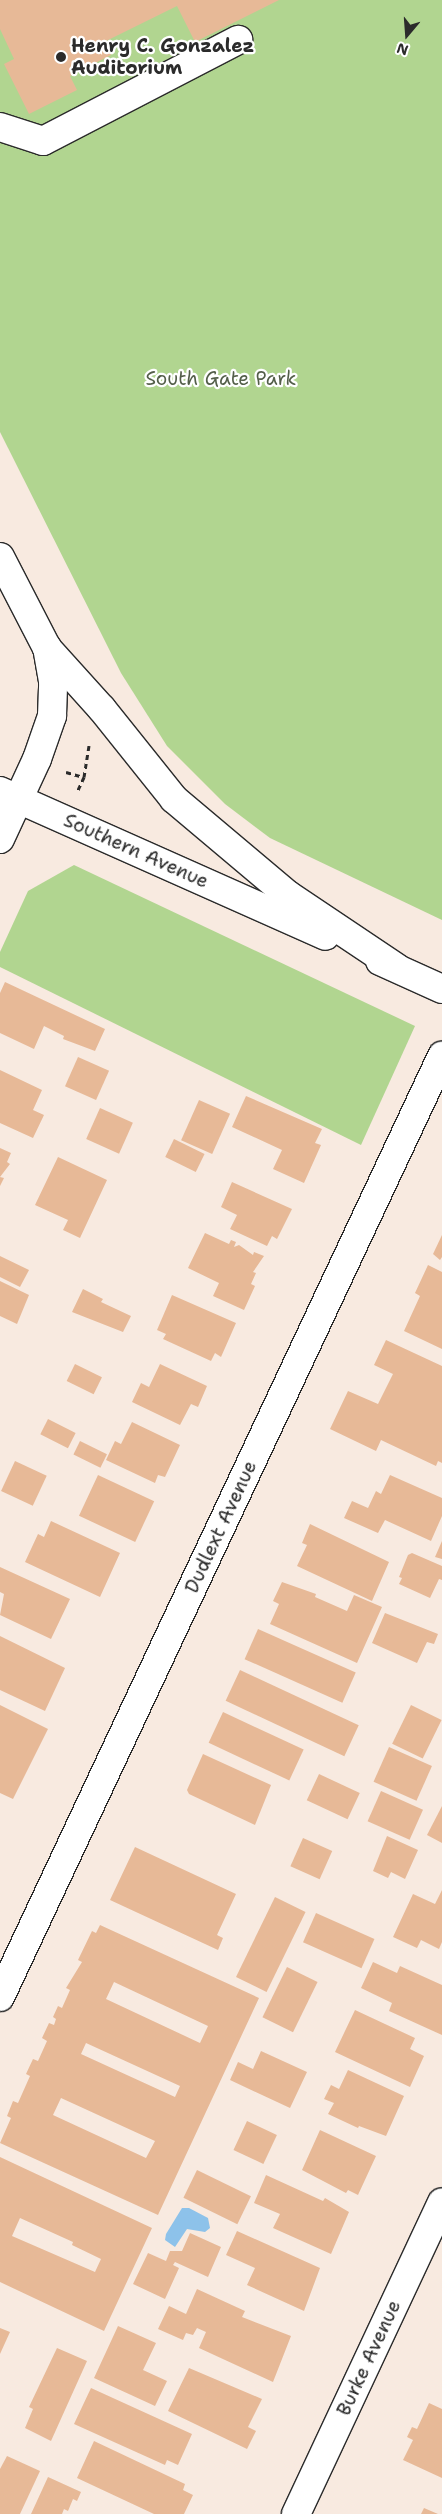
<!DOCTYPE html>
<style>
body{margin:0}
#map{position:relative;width:442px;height:2514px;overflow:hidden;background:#f8eae0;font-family:"Shantell Sans",sans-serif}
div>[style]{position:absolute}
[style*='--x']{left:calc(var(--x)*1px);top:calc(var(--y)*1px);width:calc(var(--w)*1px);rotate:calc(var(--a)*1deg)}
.green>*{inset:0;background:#b1d590}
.water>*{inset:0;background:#8dc2ea}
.building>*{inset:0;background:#e7b997;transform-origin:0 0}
.path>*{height:3px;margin-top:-1.5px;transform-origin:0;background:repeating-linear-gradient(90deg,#2b2b2b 0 5px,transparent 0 9px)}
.roads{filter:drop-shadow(1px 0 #2b2b2b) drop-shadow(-1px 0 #2b2b2b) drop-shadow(0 1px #2b2b2b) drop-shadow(0 -1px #2b2b2b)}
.minor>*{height:28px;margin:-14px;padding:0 14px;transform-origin:14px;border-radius:14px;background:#fff}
.dots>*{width:14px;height:14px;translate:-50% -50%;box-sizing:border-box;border:2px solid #fff;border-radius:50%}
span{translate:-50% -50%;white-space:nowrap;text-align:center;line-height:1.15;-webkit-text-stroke:4.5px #fff;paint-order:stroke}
.poi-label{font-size:19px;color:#2b2b2b;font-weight:700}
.left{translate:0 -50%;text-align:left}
.park-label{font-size:19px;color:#535e49}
.street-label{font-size:19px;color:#2b2b2b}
.north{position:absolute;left:382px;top:10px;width:50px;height:50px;-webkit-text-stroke:4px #fff;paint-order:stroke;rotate:198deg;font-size:14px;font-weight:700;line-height:20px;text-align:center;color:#2b2b2b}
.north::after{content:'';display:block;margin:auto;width:18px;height:22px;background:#2b2b2b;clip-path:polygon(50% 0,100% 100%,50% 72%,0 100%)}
</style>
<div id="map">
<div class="green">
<div style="clip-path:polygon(0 0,442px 0,442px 920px,270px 838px,225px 804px,167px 746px,121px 673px,0 432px)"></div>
<div style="clip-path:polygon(74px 865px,415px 1026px,361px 1145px,0 967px,0 952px,28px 891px)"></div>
</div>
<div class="water">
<div style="clip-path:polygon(182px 2208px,189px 2208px,208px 2218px,210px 2228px,205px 2232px,187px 2229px,175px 2247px,165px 2240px,166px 2234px)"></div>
</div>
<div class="building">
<div style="clip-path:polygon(0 0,279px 0,195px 42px,177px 6px,104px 42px,111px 55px,70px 76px,77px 90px,29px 114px,4px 64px,14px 59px,0 29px)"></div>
<div style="clip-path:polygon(5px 982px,105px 1029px,95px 1051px,63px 1039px,64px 1036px,44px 1026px,34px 1049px,0 1033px,0 993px)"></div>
<div style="left:78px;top:1057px;width:34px;height:32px;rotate:24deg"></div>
<div style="clip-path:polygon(0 1070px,42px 1090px,33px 1110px,44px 1115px,33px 1138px,0 1123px)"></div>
<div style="clip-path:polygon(246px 1096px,322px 1129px,315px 1143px,321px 1145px,304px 1183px,273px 1169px,282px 1150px,232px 1127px)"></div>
<div style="left:199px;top:1100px;width:34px;height:44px;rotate:24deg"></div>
<div style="left:100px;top:1108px;width:36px;height:34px;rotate:24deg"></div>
<div style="left:174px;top:1139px;width:34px;height:20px;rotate:26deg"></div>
<div style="clip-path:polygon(0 1148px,11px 1153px,7px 1162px,10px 1164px,0 1177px,4px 1178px,0 1186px)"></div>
<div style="clip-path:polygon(58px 1157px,107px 1180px,80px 1238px,63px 1230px,68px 1220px,35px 1205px)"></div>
<div style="clip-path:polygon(232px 1182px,292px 1209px,277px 1239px,272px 1236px,267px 1246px,230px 1229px,237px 1215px,221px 1207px)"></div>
<div style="clip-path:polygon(205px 1233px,229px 1244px,231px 1240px,236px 1242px,234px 1247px,239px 1245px,253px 1255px,254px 1252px,264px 1256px,253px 1272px,256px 1273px,251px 1284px,255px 1286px,244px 1310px,213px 1296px,219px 1283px,188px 1268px)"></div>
<div style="clip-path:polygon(442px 1235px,442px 1257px,440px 1260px,433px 1254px)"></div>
<div style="clip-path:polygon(0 1256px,29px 1270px,20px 1287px,0 1277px)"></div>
<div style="clip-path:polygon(428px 1265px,442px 1272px,442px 1349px,404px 1331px,420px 1296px,415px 1293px)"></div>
<div style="clip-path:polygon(0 1281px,29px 1295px,17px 1324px,0 1316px)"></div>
<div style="clip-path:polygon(83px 1289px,103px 1299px,101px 1302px,131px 1316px,123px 1332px,72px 1312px)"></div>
<div style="clip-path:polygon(172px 1295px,236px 1323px,221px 1357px,215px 1353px,211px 1361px,163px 1339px,166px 1334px,157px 1330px)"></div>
<div style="clip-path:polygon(386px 1340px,442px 1366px,442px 1463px,438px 1461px,436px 1466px,381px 1440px,376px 1451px,330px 1429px,348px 1391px,378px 1404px,393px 1374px,374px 1365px)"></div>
<div style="left:75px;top:1364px;width:30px;height:19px;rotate:26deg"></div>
<div style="clip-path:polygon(160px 1364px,207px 1386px,198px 1407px,191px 1404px,180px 1425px,132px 1402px,141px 1383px,149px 1387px)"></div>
<div style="left:48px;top:1419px;width:31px;height:17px;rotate:27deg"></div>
<div style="clip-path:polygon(132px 1422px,180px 1445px,165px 1477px,158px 1475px,155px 1483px,106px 1460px,115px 1441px,121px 1444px)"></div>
<div style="left:80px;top:1441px;width:30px;height:15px;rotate:26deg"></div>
<div style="left:15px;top:1461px;width:35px;height:33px;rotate:25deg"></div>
<div style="left:98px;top:1475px;width:62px;height:45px;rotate:25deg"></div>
<div style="clip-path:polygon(390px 1475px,442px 1498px,442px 1516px,431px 1541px,385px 1520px,378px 1533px,344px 1518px,352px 1501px,368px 1508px,376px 1491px,381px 1494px)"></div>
<div style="clip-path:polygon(51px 1521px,120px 1553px,100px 1597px,25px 1562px,38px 1534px,44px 1537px)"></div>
<div style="clip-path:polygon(310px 1524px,389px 1562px,372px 1601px,297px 1566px,307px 1545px,302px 1543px)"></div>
<div style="clip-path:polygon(442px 1541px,442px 1559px,435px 1557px)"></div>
<div style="clip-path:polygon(412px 1553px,442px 1566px,442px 1580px,439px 1579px,430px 1598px,399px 1584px,402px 1578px,399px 1577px,408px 1555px)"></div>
<div style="clip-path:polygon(0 1567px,70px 1599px,51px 1639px,0 1615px,4px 1594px,0 1592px)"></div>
<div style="clip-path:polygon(282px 1582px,316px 1594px,315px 1597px,347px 1611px,354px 1595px,382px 1607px,357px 1663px,270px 1624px,279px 1604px,273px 1601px)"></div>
<div style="clip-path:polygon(385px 1613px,438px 1634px,434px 1644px,427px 1642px,417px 1663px,372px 1643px)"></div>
<div style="left:258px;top:1629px;width:107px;height:33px;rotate:24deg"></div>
<div style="clip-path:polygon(0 1636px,65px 1668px,45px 1711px,0 1690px)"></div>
<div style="left:240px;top:1670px;width:131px;height:34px;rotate:25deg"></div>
<div style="clip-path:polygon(0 1705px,48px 1729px,13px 1799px,0 1793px)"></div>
<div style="left:411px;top:1705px;width:34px;height:43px;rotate:26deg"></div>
<div style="left:223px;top:1712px;width:89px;height:34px;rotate:25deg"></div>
<div style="left:389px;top:1747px;width:47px;height:38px;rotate:24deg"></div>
<div style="clip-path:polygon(203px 1754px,271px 1785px,255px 1825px,189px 1794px,187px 1790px)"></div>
<div style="left:319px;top:1774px;width:45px;height:29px;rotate:25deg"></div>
<div style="left:381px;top:1791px;width:46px;height:33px;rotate:24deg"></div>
<div style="clip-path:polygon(442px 1806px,442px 1843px,427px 1835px)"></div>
<div style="clip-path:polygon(387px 1836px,418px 1850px,405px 1879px,391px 1872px,388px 1878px,373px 1871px)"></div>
<div style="left:303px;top:1838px;width:32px;height:31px;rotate:24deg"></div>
<div style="clip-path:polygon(135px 1847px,236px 1894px,217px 1935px,223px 1938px,218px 1950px,110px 1900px)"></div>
<div style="clip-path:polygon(442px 1890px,442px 1942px,439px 1949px,421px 1940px,417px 1948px,393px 1937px,413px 1894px,435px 1904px)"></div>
<div style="left:275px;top:1897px;width:34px;height:89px;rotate:26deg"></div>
<div style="left:316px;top:1913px;width:64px;height:32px;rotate:24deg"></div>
<div style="clip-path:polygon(evenodd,100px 1925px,259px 1998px,158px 2215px,0 2143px,11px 2118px,7px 2116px,13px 2101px,18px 2103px,30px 2076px,26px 2074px,33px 2059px,38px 2061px,47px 2041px,42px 2038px,49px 2023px,54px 2025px,56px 2019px,53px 2017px,58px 2006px,62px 2008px,70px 1990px,66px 1988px,82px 1962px,78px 1960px,92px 1931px,96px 1933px,100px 1925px,114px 1982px,208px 2026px,200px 2043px,106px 1999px,114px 1982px,100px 1925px,86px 2043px,180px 2086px,175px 2097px,81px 2054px,86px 2043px,100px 1925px,61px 2098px,155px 2141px,146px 2158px,53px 2115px,61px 2098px)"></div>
<div style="clip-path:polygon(373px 1962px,397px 1973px,400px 1966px,442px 1985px,442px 2035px,389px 2011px,392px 2003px,361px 1988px)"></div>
<div style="left:287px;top:1967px;width:34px;height:56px;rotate:26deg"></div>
<div style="clip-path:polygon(355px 2010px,415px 2038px,410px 2049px,424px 2056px,410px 2087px,335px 2052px)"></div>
<div style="clip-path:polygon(261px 2051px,307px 2072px,290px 2108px,230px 2080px,238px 2062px,253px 2069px)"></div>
<div style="clip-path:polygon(348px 2070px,404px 2096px,386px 2136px,359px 2126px,358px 2128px,328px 2114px,334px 2103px,324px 2099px,331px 2085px,339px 2089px)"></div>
<div style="left:247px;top:2121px;width:33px;height:32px;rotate:25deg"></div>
<div style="clip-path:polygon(320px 2130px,376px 2156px,358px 2195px,348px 2190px,346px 2193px,302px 2170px)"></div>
<div style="clip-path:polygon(evenodd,0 2157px,152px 2228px,104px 2331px,0 2282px,0 2157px,20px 2218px,73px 2242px,72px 2245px,101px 2259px,95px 2272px,12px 2236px,20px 2218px)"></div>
<div style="left:197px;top:2170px;width:60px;height:31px;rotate:26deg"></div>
<div style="clip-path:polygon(266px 2175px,323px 2201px,325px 2198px,349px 2212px,331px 2254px,273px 2228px,280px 2214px,254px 2203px)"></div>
<div style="clip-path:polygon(237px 2231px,320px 2268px,304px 2311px,247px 2285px,255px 2268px,226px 2255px)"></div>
<div style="clip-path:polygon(190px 2233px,221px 2247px,208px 2277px,175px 2262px,173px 2265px,179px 2268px,165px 2299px,133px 2284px,148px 2253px,166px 2261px,170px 2251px,182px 2251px)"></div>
<div style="clip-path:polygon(197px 2289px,245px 2311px,242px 2317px,291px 2336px,273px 2382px,199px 2348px,206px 2332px,197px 2328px,193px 2335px,186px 2333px,183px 2340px,158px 2329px,169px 2306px,186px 2314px)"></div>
<div style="clip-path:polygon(118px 2326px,156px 2343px,143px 2370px,167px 2381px,155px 2406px,94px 2378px)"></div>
<div style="clip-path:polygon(0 2328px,10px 2332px,0 2354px)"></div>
<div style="clip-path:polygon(57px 2348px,87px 2361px,51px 2441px,25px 2428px,33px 2409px,29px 2407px)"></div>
<div style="clip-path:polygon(189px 2368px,262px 2399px,248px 2427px,256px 2431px,247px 2449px,168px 2411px)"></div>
<div style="clip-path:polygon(91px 2388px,192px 2434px,178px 2465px,167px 2460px,165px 2465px,74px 2424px)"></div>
<div style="clip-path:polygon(429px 2403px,442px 2409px,442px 2478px,403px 2460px,413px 2440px,407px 2437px,412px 2427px,417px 2429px)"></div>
<div style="clip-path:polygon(94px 2441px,185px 2484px,183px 2490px,193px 2495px,184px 2514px,154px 2514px,77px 2478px)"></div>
<div style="clip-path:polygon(7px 2456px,40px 2471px,20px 2514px,0 2514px,0 2469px)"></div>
<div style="clip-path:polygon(48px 2477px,81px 2492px,77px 2501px,73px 2499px,68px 2511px,64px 2509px,62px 2514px,31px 2514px)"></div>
<div style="clip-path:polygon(424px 2508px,438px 2514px,421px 2514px)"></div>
</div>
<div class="path">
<div style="--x:66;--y:772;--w:19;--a:16"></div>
<div style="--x:84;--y:777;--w:17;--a:115"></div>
<div style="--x:84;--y:777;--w:32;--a:-81"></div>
</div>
<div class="roads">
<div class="minor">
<div style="--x:0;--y:127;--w:45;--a:18"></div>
<div style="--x:43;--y:141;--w:220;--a:-27.4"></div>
<div style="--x:0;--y:557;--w:102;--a:62.7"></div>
<div style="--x:47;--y:648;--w:82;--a:48"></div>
<div style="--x:102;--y:709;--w:115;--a:51.3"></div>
<div style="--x:174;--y:799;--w:149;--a:40.1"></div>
<div style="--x:288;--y:895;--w:131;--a:33.8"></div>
<div style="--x:0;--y:791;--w:356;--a:24"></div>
<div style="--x:0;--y:839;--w:88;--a:-65.2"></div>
<div style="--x:37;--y:759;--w:46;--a:-70.8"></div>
<div style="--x:52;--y:716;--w:35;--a:-88"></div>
<div style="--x:53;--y:681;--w:34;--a:-100"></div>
<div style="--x:380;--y:961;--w:68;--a:24.3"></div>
<div style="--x:0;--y:1997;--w:1040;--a:-64.84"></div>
<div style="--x:296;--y:2514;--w:344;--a:-64.9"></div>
</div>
</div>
<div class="dots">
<div style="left:61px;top:57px;background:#2b2b2b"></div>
</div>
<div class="poi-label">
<span class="left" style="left:71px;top:57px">Henry C. Gonzalez<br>Auditorium</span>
</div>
<div class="park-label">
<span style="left:221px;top:379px">South Gate Park</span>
</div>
<div class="street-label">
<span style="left:136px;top:851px;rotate:24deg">Southern Avenue</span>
<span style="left:221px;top:1527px;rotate:-65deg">Dudlext Avenue</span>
<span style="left:369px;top:2358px;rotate:-65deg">Burke Avenue</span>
</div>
<div class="north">N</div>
</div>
